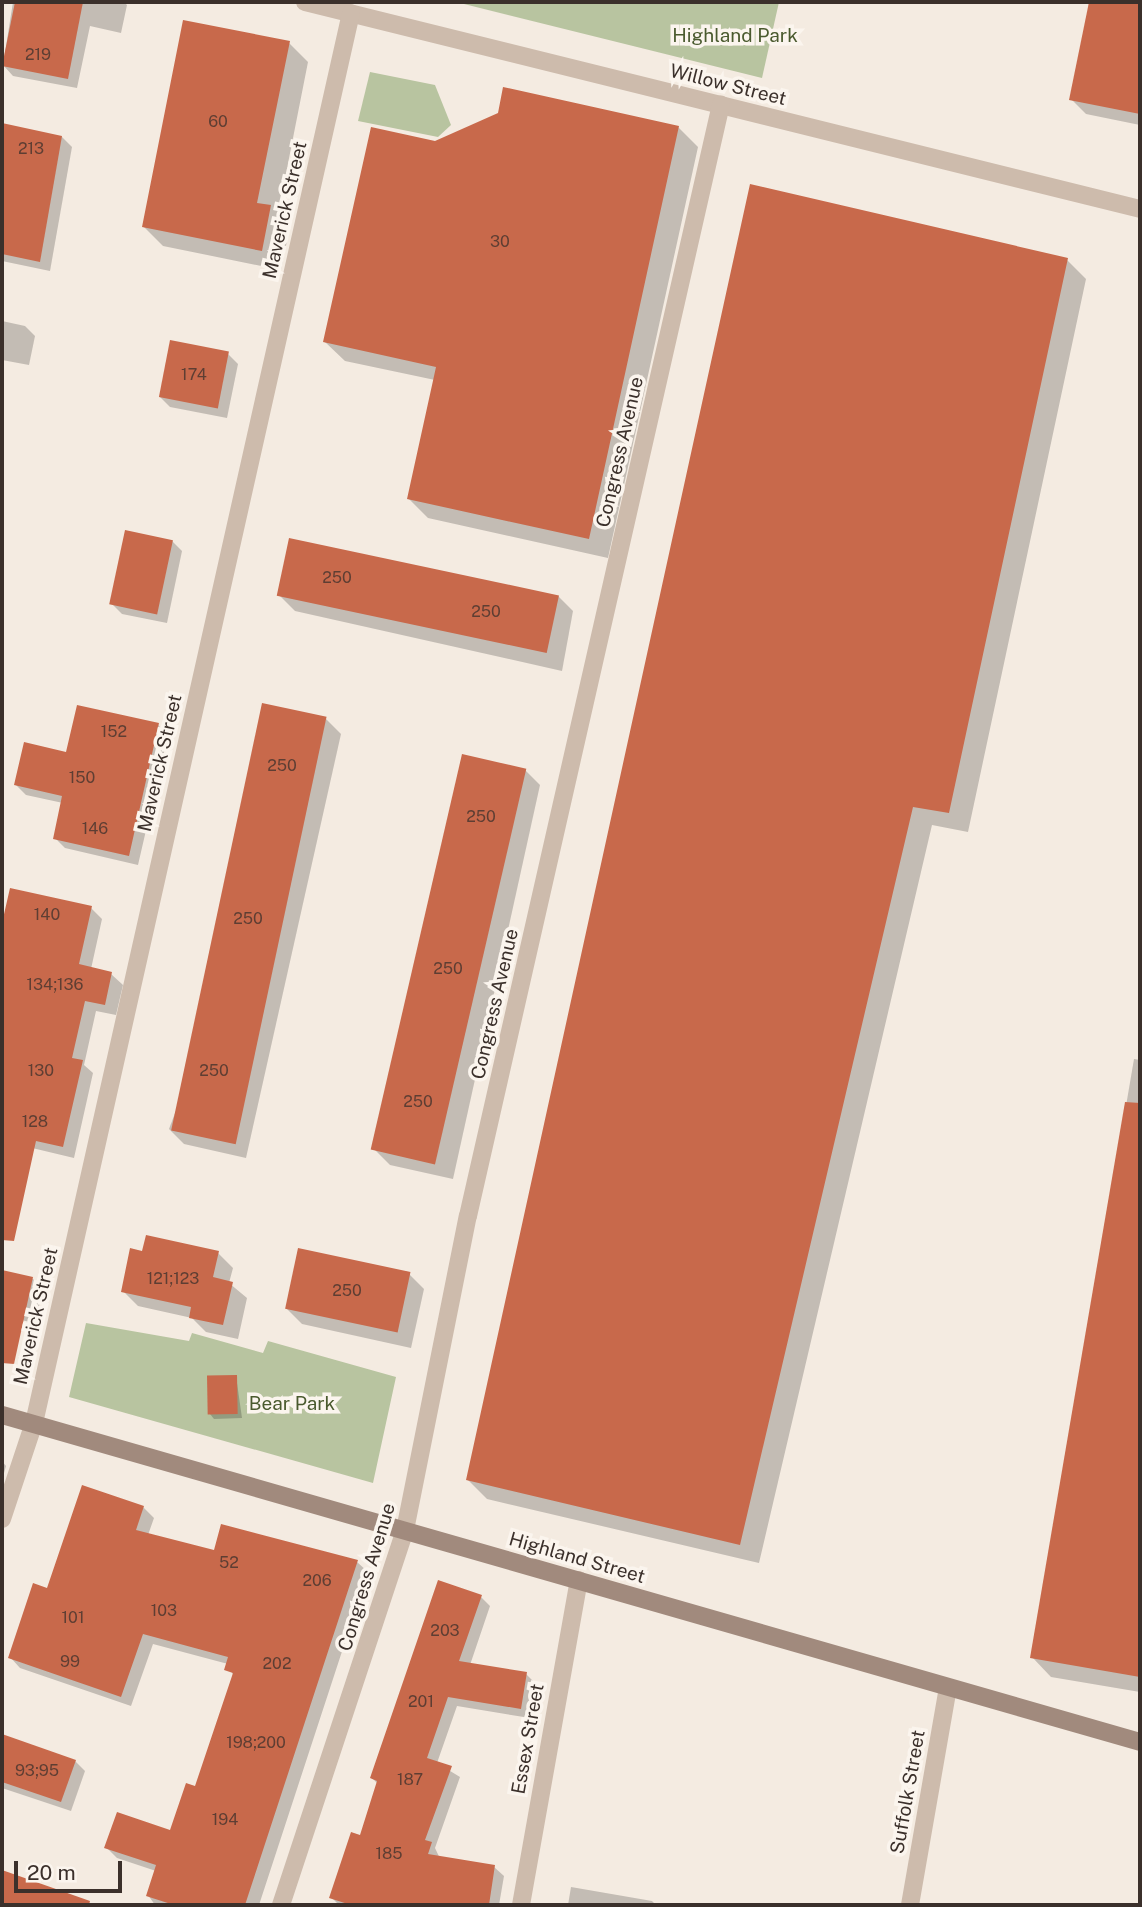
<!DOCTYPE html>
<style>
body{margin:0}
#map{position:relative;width:1142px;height:1907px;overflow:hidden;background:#f4ebe1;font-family:"Public Sans",sans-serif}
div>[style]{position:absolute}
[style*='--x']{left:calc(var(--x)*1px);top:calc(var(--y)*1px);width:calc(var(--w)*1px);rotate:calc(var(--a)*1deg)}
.green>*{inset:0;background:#b8c4a0}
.shadow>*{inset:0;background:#0003}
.building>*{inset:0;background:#c8694b;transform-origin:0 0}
.street>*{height:18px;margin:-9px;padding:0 9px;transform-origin:9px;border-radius:9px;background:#cdbbac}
.secondary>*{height:18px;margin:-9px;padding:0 9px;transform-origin:9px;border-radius:9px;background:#a18a7d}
span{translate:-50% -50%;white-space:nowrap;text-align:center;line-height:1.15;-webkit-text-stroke:7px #fbf5ee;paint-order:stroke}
.number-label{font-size:16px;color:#5e3e33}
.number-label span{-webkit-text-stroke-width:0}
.park-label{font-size:19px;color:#4a5a2e}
.street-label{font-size:19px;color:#3b302b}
.frame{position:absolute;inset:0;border:4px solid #3b302b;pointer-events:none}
.scale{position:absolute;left:14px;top:1861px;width:108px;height:32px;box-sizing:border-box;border:4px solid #3b302b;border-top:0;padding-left:9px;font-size:21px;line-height:24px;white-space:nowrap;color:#3b302b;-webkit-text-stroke:5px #fbf5ee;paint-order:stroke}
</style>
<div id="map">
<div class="green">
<div style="clip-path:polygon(456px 2px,779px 2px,762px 78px)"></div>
<div style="clip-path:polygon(370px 72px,435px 85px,451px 125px,438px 137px,358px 121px)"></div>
<div style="clip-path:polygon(86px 1323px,189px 1341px,192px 1333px,263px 1353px,268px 1341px,396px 1377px,373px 1483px,69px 1397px)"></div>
</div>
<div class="shadow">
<div style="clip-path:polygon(13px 2px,124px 2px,127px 5px,121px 33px,90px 26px,77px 88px,13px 76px,3px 65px)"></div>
<div style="clip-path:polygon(1091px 2px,1140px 2px,1140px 125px,1086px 114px,1071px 99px)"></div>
<div style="clip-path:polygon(289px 43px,308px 62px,278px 214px,290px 226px,281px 270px,163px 246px,144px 227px)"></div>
<div style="clip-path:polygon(2px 125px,62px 137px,72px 147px,50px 271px,2px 261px)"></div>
<div style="clip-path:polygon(678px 127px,698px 147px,608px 558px,428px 518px,409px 499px,435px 380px,345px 361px,325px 342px,435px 143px)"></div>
<div style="clip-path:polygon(1067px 260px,1086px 279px,968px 832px,932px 825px,759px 1563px,487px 1499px,468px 1480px)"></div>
<div style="clip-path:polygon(2px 321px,25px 326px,35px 336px,29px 365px,2px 360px)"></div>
<div style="clip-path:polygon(228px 354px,238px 364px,227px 418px,170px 407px,160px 397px)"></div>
<div style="clip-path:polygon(172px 541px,182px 551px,167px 623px,122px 614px,112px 604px)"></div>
<div style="clip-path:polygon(280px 596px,558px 596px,573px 611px,562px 671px,295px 611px)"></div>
<div style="clip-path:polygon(326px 719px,341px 734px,246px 1158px,184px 1144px,169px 1129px)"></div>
<div style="clip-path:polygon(158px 725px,168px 735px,138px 865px,65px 848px,55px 838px,63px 803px,26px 795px,16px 785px,68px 754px)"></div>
<div style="clip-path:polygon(525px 770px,540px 785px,453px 1179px,390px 1165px,375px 1150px)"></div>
<div style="clip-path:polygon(11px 890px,91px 908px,102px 919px,91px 969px,111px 974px,123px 985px,116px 1015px,96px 1011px,84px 1065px,93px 1073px,74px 1158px,28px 1147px,2px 1104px,8px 1017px,2px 1016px,2px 931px)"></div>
<div style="clip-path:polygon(1134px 1059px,1140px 1060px,1140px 1692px,1051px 1677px,1032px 1657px)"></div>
<div style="clip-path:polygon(143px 1253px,218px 1253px,233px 1268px,229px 1283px,247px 1298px,238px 1339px,206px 1332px,192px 1318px,138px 1306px,123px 1291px)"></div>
<div style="clip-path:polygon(2px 1272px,33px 1279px,43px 1289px,35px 1323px,2px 1316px)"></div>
<div style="clip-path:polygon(409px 1274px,424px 1289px,411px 1348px,302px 1324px,287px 1309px)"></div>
<div style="clip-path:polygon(236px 1376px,242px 1418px,214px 1419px,210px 1414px)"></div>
<div style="clip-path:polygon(2px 1461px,6px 1466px,2px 1480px)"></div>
<div style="clip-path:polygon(143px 1507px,154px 1518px,148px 1535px,215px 1553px,357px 1562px,368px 1572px,259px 1905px,155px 1905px,148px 1895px,156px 1871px,117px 1858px,106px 1847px,171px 1833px,196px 1788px,234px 1677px,228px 1664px,153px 1644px,131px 1706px,20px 1668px,10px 1657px,48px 1590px)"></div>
<div style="clip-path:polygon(481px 1597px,490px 1606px,470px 1665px,526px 1674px,535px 1683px,530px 1718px,457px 1706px,437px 1763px,460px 1777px,435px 1848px,444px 1867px,431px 1905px,339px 1905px,331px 1897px,361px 1837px,378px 1784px,372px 1778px)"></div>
<div style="clip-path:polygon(2px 1736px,75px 1761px,85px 1771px,71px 1811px,2px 1788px)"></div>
<div style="clip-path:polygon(464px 1862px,494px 1867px,504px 1876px,499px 1905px,456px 1905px)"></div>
<div style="clip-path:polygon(571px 1887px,652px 1901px,656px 1905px,568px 1905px)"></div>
</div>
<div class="building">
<div style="clip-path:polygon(15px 2px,83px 2px,68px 79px,2px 66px)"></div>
<div style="clip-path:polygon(1089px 2px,1140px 2px,1140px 114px,1069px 100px)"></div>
<div style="clip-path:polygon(183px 20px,290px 41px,257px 203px,271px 205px,262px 251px,142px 227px)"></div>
<div style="clip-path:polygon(503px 87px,679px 126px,589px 539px,407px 499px,436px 367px,323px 342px,371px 127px,435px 141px,498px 113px)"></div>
<div style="clip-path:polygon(2px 123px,62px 136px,40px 262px,2px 254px)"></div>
<div style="clip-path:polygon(750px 184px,1068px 258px,949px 813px,913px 807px,740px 1545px,466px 1480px)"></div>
<div style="left:170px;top:340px;width:60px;height:58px;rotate:11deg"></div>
<div style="left:125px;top:530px;width:49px;height:76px;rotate:12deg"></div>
<div style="left:289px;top:538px;width:276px;height:59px;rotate:12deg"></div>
<div style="left:262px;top:703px;width:66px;height:437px;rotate:12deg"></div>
<div style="clip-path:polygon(77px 705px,159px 723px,129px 856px,53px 839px,62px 796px,14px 785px,24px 742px,66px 752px)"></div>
<div style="left:462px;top:754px;width:66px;height:406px;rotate:13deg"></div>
<div style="clip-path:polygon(10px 888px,92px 906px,79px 964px,112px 972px,105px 1005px,85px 1001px,72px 1058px,83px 1060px,63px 1147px,36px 1141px,14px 1241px,2px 1240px,2px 923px)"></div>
<div style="clip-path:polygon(1125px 1102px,1140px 1103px,1140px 1677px,1030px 1658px)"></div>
<div style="clip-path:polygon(146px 1235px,219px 1251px,213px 1277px,233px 1282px,223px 1325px,189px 1318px,191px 1307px,121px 1292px,130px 1248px,142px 1251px)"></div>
<div style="left:298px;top:1248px;width:115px;height:62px;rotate:12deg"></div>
<div style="clip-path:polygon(2px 1270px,33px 1277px,14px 1364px,2px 1363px)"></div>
<div style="left:237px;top:1375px;width:39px;height:30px;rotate:89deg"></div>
<div style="clip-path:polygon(82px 1485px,144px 1506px,136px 1530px,214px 1550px,221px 1524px,358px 1560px,245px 1905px,174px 1905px,146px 1896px,156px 1865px,104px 1848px,117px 1812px,170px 1830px,186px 1783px,195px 1786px,233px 1673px,224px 1670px,228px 1657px,143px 1634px,121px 1697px,8px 1658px,33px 1583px,47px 1588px)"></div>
<div style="clip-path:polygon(438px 1580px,482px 1595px,459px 1661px,527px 1672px,521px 1709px,448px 1697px,427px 1758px,452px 1766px,425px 1840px,432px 1842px,428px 1854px,495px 1865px,489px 1905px,351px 1905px,329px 1898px,351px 1832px,360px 1835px,377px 1781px,370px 1778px)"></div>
<div style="clip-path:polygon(2px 1734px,76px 1760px,61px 1802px,2px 1782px)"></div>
<div style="clip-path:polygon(2px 1870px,90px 1901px,89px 1905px,2px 1905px)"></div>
</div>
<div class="street">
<div style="--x:305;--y:2;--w:860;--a:13.92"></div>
<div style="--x:2;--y:1519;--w:101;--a:-71.6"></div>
<div style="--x:34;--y:1423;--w:1445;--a:-77.33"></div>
<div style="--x:281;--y:1905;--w:395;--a:-71.7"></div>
<div style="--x:405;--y:1530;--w:320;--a:-78.7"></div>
<div style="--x:468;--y:1216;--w:1140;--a:-77.18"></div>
<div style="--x:521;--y:1905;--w:330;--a:-79.9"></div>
<div style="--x:910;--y:1905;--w:221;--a:-80.1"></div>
</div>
<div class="secondary">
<div style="--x:2;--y:1415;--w:1184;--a:16.03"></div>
</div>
<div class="number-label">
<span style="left:38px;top:55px">219</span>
<span style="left:218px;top:122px">60</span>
<span style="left:31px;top:149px">213</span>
<span style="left:500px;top:242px">30</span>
<span style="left:194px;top:375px">174</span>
<span style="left:337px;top:578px">250</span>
<span style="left:486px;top:612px">250</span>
<span style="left:114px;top:732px">152</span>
<span style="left:282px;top:766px">250</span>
<span style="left:82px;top:778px">150</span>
<span style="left:481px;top:817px">250</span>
<span style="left:95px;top:829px">146</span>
<span style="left:47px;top:915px">140</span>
<span style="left:248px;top:919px">250</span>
<span style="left:448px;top:969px">250</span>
<span style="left:55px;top:985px">134;136</span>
<span style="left:41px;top:1071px">130</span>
<span style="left:214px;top:1071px">250</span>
<span style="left:418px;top:1102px">250</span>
<span style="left:35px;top:1122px">128</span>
<span style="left:173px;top:1279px">121;123</span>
<span style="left:347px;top:1291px">250</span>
<span style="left:229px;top:1563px">52</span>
<span style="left:317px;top:1581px">206</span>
<span style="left:164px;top:1611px">103</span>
<span style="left:73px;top:1618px">101</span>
<span style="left:445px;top:1631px">203</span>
<span style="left:70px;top:1662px">99</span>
<span style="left:277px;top:1664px">202</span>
<span style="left:421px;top:1702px">201</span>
<span style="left:256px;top:1743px">198;200</span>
<span style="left:37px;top:1771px">93;95</span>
<span style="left:410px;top:1780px">187</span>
<span style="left:225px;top:1820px">194</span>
<span style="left:389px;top:1854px">185</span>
</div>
<div class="park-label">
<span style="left:735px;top:36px">Highland Park</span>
<span style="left:292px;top:1404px">Bear Park</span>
</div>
<div class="street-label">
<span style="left:728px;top:85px;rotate:14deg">Willow Street</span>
<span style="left:285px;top:210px;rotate:-77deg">Maverick Street</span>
<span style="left:620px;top:452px;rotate:-77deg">Congress Avenue</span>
<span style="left:160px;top:763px;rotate:-77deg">Maverick Street</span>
<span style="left:495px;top:1004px;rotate:-77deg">Congress Avenue</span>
<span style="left:36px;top:1316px;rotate:-77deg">Maverick Street</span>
<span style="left:577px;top:1558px;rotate:16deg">Highland Street</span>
<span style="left:367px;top:1577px;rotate:-73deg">Congress Avenue</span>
<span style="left:528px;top:1739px;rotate:-80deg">Essex Street</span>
<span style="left:908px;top:1792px;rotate:-80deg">Suffolk Street</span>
</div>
<div class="frame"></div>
<div class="scale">20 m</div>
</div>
